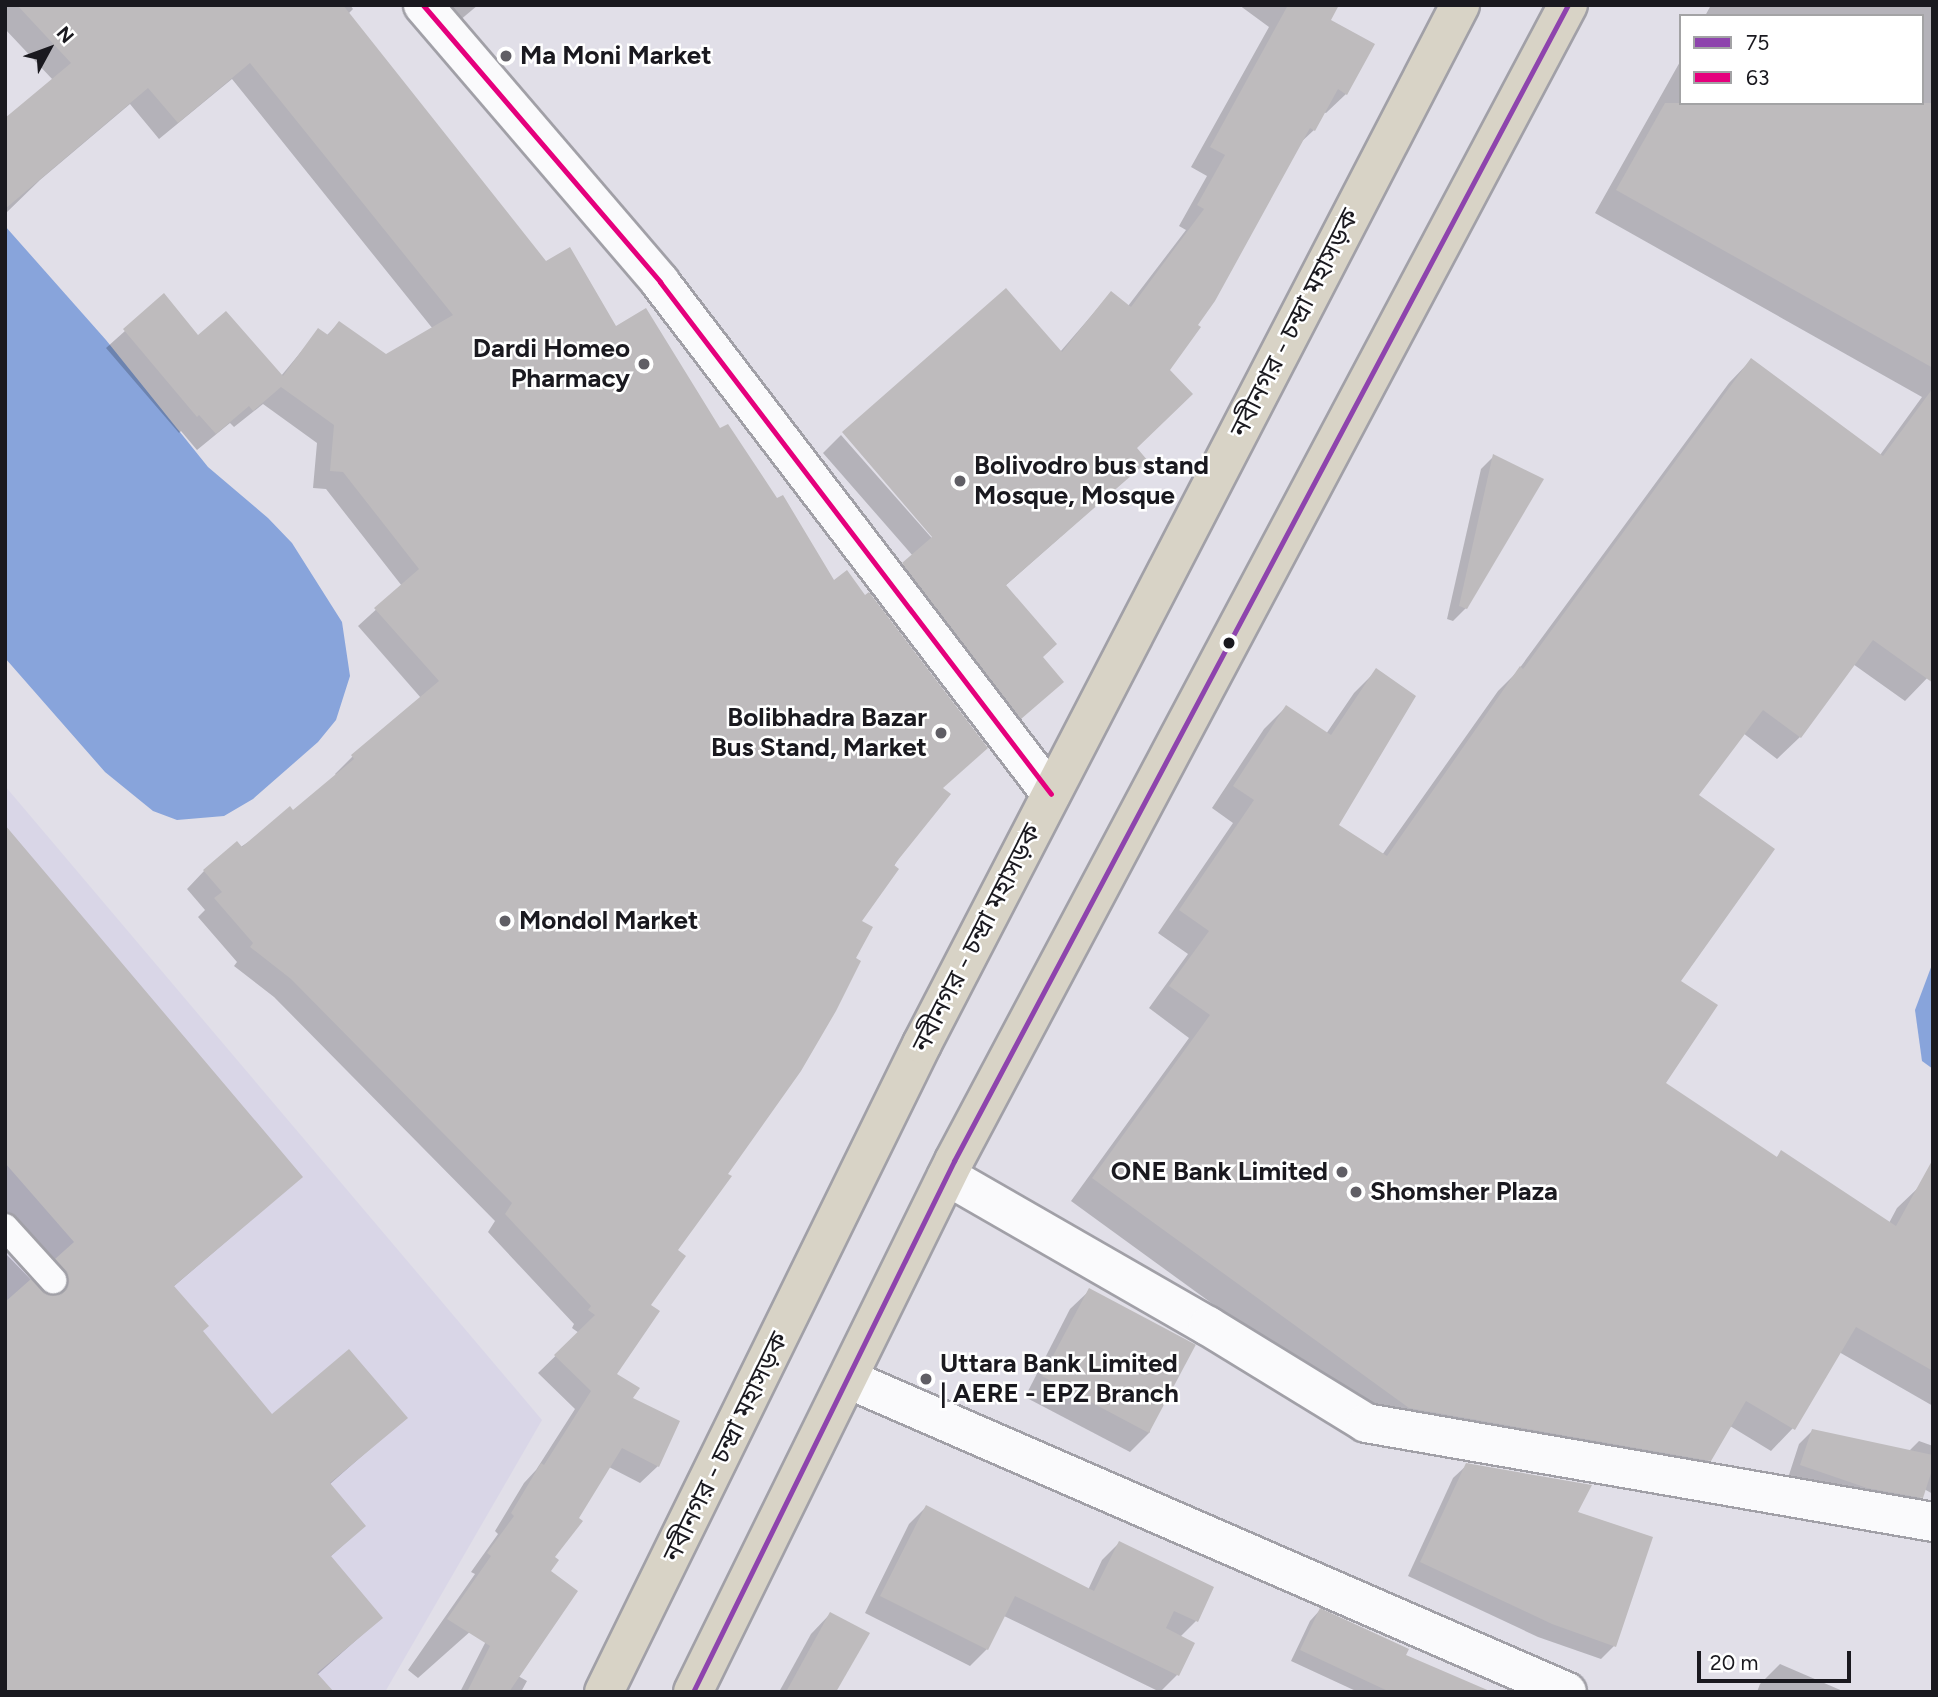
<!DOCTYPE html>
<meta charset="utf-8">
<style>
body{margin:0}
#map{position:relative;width:1938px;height:1697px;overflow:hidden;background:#e1dfe8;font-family:Figtree,"Noto Sans Bengali",sans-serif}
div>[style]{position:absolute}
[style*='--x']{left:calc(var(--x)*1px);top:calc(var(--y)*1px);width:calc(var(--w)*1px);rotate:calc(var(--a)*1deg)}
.built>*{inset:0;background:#d9d6e7}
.water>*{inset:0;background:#88a4db}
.shadow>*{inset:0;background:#0003}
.building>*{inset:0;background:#bebbbd;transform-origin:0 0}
.roads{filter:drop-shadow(2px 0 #a1a0a7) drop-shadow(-2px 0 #a1a0a7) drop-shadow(0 2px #a1a0a7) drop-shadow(0 -2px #a1a0a7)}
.lane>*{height:26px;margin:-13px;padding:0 13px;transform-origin:13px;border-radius:13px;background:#fafafc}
.street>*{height:38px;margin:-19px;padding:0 19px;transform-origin:19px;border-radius:19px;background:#fafafc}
.highway>*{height:38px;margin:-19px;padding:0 19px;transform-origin:19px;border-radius:19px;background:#d8d3c6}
.bus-1>*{height:5px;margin:-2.5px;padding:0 2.5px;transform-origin:2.5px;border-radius:2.5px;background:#8e44ad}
.bus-2>*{height:5px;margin:-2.5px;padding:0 2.5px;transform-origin:2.5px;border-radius:2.5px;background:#e5007d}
.dots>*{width:19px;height:19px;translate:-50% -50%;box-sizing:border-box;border:4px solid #fff;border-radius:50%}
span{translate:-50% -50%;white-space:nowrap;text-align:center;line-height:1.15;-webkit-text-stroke:5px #fff;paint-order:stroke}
.poi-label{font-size:26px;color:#1a191f;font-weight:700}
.left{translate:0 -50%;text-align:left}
.right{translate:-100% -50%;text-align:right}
.street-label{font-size:26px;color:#1a191f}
.frame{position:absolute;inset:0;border:7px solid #1a191f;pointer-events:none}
.legend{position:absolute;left:1679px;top:14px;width:245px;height:91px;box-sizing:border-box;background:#fff;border:2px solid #a3a3a5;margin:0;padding:9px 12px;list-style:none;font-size:21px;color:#1a191f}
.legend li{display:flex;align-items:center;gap:14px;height:35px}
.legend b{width:35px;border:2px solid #a3a3a5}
.north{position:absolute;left:14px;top:14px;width:70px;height:70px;-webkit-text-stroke:5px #fff;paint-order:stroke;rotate:49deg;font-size:19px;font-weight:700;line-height:28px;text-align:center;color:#1a191f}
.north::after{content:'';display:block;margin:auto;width:24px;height:32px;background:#1a191f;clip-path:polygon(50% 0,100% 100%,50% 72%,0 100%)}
.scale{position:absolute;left:1697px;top:1651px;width:154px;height:32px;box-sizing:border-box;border:4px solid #1a191f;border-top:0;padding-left:9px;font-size:21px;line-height:24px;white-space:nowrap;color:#1a191f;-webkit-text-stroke:5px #fff;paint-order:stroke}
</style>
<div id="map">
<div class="built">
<div style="clip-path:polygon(5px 786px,542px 1420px,385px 1692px,5px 1692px)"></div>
</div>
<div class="water">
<div style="clip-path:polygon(5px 226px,106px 340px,208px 467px,268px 518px,292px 543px,342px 622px,350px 676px,336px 720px,318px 742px,253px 799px,224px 816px,177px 820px,153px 811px,105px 772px,5px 658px)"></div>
<div style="clip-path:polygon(1933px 962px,1933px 1069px,1922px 1061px,1915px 1010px)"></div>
</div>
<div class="shadow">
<div style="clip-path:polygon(5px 5px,350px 5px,353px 9px,348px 14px,546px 263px,615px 329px,942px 789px,859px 922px,725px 1174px,676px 1251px,615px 1375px,631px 1399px,658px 1466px,640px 1483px,609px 1467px,541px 1567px,518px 1676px,527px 1681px,521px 1692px,460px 1692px,508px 1598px,418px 1678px,408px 1670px,475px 1574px,471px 1572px,498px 1534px,495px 1531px,524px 1483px,536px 1470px,575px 1409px,538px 1373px,579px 1333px,572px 1328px,574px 1324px,488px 1232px,495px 1221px,274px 997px,234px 966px,237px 962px,198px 917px,205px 910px,187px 889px,204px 871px,293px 813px,337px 776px,335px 774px,352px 757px,421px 698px,358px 626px,402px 586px,326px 489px,313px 488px,317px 443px,263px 404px,234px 427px,230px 423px,197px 450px,181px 431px,179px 433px,106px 348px,164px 296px,198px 337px,281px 376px,319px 330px,326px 336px,339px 323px,386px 357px,433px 329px,232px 79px,159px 139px,130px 104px,40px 180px,5px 214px,5px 121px,53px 80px,5px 29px)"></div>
<div style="clip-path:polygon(424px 5px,478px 5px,446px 32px)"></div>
<div style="clip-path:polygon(1239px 5px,1337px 5px,1329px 20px,1346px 94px,1326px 113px,1323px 112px,1314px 130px,1299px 144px,1168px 370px,1135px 448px,1146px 461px,1005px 586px,1041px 658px,1062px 682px,1000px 737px,883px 584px,913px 556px,823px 453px,841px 435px,937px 544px,1060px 352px,1111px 293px,1128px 306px,1186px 230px,1179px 226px,1207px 176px,1191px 167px,1269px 27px)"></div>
<div style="clip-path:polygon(1711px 5px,1933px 5px,1933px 672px,1905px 701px,1853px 664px,1800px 737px,1777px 759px,1743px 733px,1697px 795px,1679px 981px,1663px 1083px,1776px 1158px,1781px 1153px,1889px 1223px,1897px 1208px,1920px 1186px,1933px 1193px,1933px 1406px,1839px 1352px,1793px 1428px,1771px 1451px,1730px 1426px,1709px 1460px,1687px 1482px,1386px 1430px,1071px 1201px,1189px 1038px,1149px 1008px,1188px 954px,1158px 933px,1233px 823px,1212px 808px,1264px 729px,1286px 707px,1326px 734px,1354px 693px,1376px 671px,1337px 826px,1382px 855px,1498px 691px,1516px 673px,1729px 383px,1751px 360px,1880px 455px,1922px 397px,1595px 213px,1681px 60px,1681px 103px,1922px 103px,1922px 16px,1705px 16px)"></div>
<div style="clip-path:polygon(1494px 456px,1466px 608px,1453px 621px,1447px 619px,1481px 469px)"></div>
<div style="clip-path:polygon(5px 827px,301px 1177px,173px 1287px,201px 1331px,272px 1416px,405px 1418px,329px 1485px,364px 1526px,330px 1557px,381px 1618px,317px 1675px,5px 1692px,5px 1253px,48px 1297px,46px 1289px,5px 1244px)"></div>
<div style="clip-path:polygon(1090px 1290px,1150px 1432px,1130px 1452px,1025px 1397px,1070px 1309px)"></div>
<div style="clip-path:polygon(1812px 1431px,1909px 1451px,1919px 1441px,1933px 1446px,1933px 1494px,1924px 1489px,1921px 1497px,1908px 1510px,1788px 1478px,1799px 1444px)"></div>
<div style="clip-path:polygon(1467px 1465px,1576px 1513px,1614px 1646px,1601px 1659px,1538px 1637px,1408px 1576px,1453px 1478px)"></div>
<div style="clip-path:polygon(926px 1507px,1088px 1590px,1102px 1560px,1119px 1543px,1212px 1588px,1196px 1621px,1180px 1637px,1177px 1675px,1160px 1692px,1004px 1616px,987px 1649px,970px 1666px,865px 1613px,909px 1524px)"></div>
<div style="clip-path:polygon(1320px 1610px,1404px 1656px,1474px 1692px,1358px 1692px,1291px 1661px,1310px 1621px)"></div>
<div style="clip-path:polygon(830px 1614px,834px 1692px,779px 1692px,811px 1634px)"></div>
<div style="clip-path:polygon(1780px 1664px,1845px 1692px,1757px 1692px,1760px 1684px)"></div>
</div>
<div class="building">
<div style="clip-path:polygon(17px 5px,343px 5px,546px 261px,570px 247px,616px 326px,646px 308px,720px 428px,728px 424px,777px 498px,783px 495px,834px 580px,847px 570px,865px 595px,869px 592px,988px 748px,943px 788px,951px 794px,894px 865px,899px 869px,862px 921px,873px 927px,856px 958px,861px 961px,836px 1011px,801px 1071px,728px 1174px,732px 1176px,678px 1250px,686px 1256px,651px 1305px,660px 1311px,617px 1374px,640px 1388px,633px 1398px,680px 1421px,659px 1467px,622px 1448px,579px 1518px,583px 1521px,555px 1557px,559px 1560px,551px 1571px,578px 1591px,509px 1692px,467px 1692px,490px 1646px,447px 1619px,491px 1556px,487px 1553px,514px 1516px,511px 1513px,541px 1463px,544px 1465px,591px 1391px,554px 1355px,595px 1315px,588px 1310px,591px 1306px,505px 1214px,512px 1203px,291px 979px,250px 947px,253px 943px,214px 898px,222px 892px,203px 870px,237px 841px,242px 847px,290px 806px,293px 810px,354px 759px,351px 755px,439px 681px,374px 608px,419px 569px,343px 472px,330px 471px,334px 425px,281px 387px,253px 411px,249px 406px,216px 434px,199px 415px,197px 417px,123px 329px,164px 293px,198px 335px,226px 311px,283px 376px,318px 328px,328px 335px,339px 321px,386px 354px,453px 315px,250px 63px,178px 123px,148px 88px,5px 209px,5px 118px,71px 63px)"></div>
<div style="clip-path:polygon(1288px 5px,1339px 5px,1331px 20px,1375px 44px,1347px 95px,1338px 89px,1315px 131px,1310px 128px,1215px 301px,1198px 325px,1201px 327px,1170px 370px,1193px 394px,1137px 448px,1148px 461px,1006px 585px,1057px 644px,1043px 657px,1064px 682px,1021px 719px,902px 563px,932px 537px,842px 432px,1006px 288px,1062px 352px,1111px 291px,1131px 307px,1204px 209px,1197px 205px,1225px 155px,1210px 147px)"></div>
<div style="clip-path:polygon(1665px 103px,1933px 103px,1933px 368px,1616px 190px)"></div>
<div style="clip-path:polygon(1751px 358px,1883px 456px,1933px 388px,1933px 683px,1873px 640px,1801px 738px,1763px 710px,1699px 795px,1775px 849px,1681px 981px,1718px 1005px,1666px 1083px,1777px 1157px,1781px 1150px,1896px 1226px,1933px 1159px,1933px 1371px,1856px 1327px,1795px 1430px,1746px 1401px,1711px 1461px,1409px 1408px,1092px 1178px,1210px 1015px,1169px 986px,1209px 931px,1179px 910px,1254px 800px,1233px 786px,1286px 705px,1331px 735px,1376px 668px,1416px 696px,1339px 825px,1387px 856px,1520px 666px,1523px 669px)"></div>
<div style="clip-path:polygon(1493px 454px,1544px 479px,1467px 609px,1459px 606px)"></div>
<div style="clip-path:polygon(5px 825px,303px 1177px,174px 1286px,209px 1326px,203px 1331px,272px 1414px,349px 1349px,408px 1418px,330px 1483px,366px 1526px,331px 1556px,383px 1618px,317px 1673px,334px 1692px,5px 1692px,5px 1302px,31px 1279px,48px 1295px,63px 1292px,68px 1276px,55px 1259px,74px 1242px,5px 1163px)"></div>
<div style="left:1089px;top:1288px;width:121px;height:100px;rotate:28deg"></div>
<div style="clip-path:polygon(1812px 1429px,1933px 1455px,1933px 1467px,1923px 1498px,1867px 1488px,1800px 1465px)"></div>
<div style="clip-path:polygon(1466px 1463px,1592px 1485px,1578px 1512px,1653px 1537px,1616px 1647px,1552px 1624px,1420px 1562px)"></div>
<div style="clip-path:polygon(926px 1505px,1094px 1591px,1119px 1541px,1214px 1587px,1198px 1622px,1174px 1611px,1166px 1628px,1195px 1643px,1179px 1676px,1015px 1596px,988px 1650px,880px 1596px)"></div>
<div style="clip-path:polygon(1320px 1608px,1409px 1649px,1406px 1655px,1492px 1692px,1390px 1692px,1300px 1650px)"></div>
<div style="clip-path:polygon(830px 1612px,870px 1633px,836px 1692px,786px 1692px)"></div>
</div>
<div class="roads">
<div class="lane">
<div style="--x:5;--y:1227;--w:72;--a:47.8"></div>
</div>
<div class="street">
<div style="--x:423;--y:5;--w:365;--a:49.4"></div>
<div style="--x:660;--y:282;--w:644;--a:52.63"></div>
<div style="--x:947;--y:1176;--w:301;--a:29.9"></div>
<div style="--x:1208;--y:1326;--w:185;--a:31.5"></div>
<div style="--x:1366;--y:1423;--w:576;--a:9.9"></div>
<div style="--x:848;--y:1379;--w:784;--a:23.52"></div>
</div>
<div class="highway">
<div style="--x:604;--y:1692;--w:722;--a:-63.86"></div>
<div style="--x:922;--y:1044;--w:1170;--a:-62.62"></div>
<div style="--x:693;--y:1692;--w:592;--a:-63.82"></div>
<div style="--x:954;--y:1161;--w:1309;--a:-62.03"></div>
</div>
</div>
<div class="bus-1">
<div style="--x:693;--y:1692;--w:592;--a:-63.82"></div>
<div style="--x:954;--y:1161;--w:1309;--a:-62.03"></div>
</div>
<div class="bus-2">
<div style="--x:423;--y:5;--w:365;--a:49.4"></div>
<div style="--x:660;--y:282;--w:644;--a:52.63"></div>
</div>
<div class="dots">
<div style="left:506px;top:56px;background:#605e65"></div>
<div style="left:644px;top:364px;background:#605e65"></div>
<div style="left:960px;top:481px;background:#605e65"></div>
<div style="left:1229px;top:643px;background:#1a191f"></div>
<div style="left:941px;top:733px;background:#605e65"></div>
<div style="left:505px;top:921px;background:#605e65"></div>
<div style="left:1342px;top:1172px;background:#605e65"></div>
<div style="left:1356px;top:1192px;background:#605e65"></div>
<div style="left:926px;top:1379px;background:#605e65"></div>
</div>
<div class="poi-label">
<span class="left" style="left:520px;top:56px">Ma Moni Market</span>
<span class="right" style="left:630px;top:364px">Dardi Homeo<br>Pharmacy</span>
<span class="left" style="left:974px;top:481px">Bolivodro bus stand<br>Mosque, Mosque</span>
<span class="right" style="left:927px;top:733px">Bolibhadra Bazar<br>Bus Stand, Market</span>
<span class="left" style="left:519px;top:921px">Mondol Market</span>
<span class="right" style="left:1328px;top:1172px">ONE Bank Limited</span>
<span class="left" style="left:1370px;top:1192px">Shomsher Plaza</span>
<span class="left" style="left:940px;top:1379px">Uttara Bank Limited<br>| AERE - EPZ Branch</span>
</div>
<div class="street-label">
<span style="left:1295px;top:323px;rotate:-63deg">নবীনগর - চন্দ্রা মহাসড়ক</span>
<span style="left:977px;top:938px;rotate:-63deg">নবীনগর - চন্দ্রা মহাসড়ক</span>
<span style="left:726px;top:1447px;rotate:-64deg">নবীনগর - চন্দ্রা মহাসড়ক</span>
</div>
<div class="frame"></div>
<ul class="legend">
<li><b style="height:9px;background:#8e44ad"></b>75</li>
<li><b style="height:9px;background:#e5007d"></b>63</li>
</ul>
<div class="north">N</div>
<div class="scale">20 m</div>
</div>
